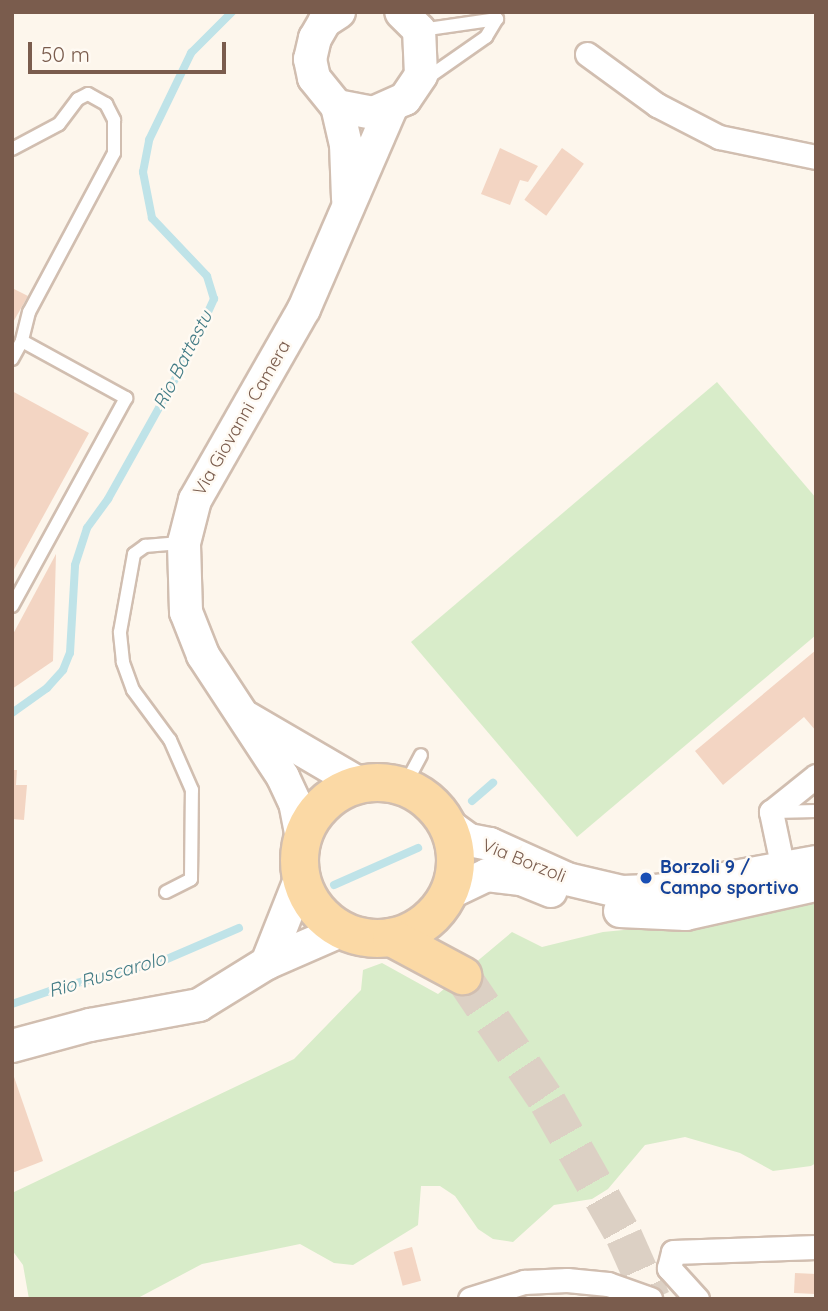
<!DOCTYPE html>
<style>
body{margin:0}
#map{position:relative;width:828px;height:1311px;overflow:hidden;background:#fdf6ec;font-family:Quicksand,sans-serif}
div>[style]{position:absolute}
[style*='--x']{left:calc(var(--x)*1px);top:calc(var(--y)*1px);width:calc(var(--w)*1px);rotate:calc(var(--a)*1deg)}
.green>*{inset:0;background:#d8ecc9}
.stream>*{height:8px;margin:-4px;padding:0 4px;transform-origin:4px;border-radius:4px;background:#bfe3e8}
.building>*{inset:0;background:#f3d5c3;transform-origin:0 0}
.primary-tunnel>*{height:37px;margin-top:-18.5px;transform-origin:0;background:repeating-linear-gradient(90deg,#dcd0c4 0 37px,transparent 0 55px)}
.roads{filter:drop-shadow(2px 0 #d1beb0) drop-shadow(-2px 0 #d1beb0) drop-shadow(0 2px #d1beb0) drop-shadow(0 -2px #d1beb0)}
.lane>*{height:12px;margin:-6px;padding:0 6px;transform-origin:6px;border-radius:6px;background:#fff}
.street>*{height:23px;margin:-11.5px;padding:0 11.5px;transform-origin:11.5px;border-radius:11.5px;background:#fff}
.secondary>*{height:32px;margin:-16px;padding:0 16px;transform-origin:16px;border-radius:16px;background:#fff}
.primary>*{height:37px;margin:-18.5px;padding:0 18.5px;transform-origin:18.5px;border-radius:18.5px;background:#fbd9a5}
.primary>.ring{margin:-18.5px;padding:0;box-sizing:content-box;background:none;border:37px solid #fbd9a5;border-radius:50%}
.dots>*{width:19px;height:19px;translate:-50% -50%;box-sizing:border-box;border:4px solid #fffaf3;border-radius:50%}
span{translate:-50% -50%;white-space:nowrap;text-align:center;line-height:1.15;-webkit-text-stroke:5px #fffaf3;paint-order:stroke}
.street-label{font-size:18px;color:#7a5c4d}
.transit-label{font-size:18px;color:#164399;font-weight:700}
.left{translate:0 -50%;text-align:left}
.water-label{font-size:19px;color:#437c86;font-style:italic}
.frame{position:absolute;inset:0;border:14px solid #7a5c4d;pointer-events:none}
.scale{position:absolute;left:28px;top:42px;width:198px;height:32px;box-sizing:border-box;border:4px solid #7a5c4d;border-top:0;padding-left:9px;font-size:21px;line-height:24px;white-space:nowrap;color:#7a5c4d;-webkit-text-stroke:5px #fffaf3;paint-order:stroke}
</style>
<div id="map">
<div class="green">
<div style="clip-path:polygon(717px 382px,816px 498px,816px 635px,577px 837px,411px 642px)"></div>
<div style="clip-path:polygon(816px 893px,816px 1163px,811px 1166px,773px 1171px,740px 1153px,685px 1137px,645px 1145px,608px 1189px,592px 1199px,554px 1205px,513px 1242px,493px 1239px,478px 1229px,455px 1196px,440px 1186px,421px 1186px,418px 1225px,353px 1265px,334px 1263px,300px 1244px,202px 1264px,136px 1299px,29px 1299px,23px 1265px,12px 1250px,12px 1193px,294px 1059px,361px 990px,363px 970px,382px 963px,438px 994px,512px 932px,542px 947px,603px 932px,675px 925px)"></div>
</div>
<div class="stream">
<div style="--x:12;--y:713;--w:43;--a:-35.5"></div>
<div style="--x:47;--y:688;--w:24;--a:-48"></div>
<div style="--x:63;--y:670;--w:18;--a:-68"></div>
<div style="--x:70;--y:653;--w:88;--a:-86.7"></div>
<div style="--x:75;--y:565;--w:39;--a:-72"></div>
<div style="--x:87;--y:528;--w:36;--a:-54"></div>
<div style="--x:108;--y:499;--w:164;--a:-60.8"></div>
<div style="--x:188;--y:356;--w:63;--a:-65.5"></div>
<div style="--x:214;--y:299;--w:24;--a:-107"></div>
<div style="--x:207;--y:276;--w:80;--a:-133.5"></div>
<div style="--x:152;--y:218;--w:47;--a:-101.1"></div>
<div style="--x:143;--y:172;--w:33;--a:-79"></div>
<div style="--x:149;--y:140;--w:97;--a:-64.2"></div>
<div style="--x:191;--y:53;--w:58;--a:-45"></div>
<div style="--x:472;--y:801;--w:28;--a:-41"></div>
<div style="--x:334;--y:885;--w:92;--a:-23.8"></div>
<div style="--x:12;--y:1004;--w:52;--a:-19.1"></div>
<div style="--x:61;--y:987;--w:102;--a:-14.2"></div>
<div style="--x:160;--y:962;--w:86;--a:-23.3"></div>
</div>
<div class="building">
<div style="clip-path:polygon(500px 148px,538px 166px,528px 182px,520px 180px,510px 205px,481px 194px)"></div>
<div style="left:562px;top:148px;width:27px;height:64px;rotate:36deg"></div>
<div style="clip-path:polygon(12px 288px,28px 296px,12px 324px)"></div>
<div style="clip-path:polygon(12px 391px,89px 433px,12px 573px)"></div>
<div style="clip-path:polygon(56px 554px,53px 661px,12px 689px,12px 636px)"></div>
<div style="clip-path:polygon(816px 650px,816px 731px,804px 717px,723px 785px,695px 751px)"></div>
<div style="clip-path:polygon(12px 770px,17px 770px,16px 785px,27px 785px,24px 820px,12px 819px)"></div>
<div style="clip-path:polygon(13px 1074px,43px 1161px,12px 1173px,12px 1075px)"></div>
<div style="left:412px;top:1247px;width:35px;height:19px;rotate:75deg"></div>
<div style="left:795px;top:1273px;width:21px;height:20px;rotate:3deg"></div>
</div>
<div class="primary-tunnel">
<div style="--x:462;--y:975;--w:153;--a:55.9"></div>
<div style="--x:548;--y:1102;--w:154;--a:60.4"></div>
<div style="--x:624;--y:1236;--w:69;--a:66"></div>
</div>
<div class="roads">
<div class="lane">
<div style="--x:421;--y:30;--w:77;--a:-8.2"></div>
<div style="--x:423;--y:81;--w:77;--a:-34.9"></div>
<div style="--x:486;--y:37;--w:21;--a:-59"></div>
<div style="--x:12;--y:149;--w:53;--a:-28"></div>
<div style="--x:59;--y:124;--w:31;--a:-53"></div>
<div style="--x:78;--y:99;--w:11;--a:-27"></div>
<div style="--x:88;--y:94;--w:21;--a:29"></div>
<div style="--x:106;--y:104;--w:18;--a:63"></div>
<div style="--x:114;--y:120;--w:33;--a:90"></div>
<div style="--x:114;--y:153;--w:180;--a:118.1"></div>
<div style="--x:29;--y:312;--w:30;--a:104"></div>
<div style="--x:12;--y:359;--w:21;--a:-61"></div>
<div style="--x:22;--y:341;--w:119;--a:28.7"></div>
<div style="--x:126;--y:398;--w:237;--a:118.7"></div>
<div style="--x:404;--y:787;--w:36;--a:-62"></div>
<div style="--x:774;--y:812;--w:42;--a:-1.4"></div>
<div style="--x:166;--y:892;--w:28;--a:-27"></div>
<div style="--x:191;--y:879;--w:89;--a:-89.4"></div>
<div style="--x:192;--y:790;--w:55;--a:-113.7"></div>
<div style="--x:170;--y:740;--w:62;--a:-126.5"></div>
<div style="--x:133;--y:690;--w:30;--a:-110"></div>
<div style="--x:123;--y:662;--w:30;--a:-96"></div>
<div style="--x:120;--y:632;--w:79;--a:-79.8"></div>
<div style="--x:134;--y:554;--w:14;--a:-36"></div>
<div style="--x:145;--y:546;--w:38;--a:-5"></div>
</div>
<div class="street">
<div style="--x:587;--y:54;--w:87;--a:36.1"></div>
<div style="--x:657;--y:105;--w:70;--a:27.3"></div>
<div style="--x:719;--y:137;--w:99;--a:11.7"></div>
<div style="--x:786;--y:883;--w:73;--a:-101.9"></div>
<div style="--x:771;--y:812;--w:58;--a:-38.7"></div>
<div style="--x:470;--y:1299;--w:57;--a:-17.5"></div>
<div style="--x:524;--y:1282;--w:43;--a:-2.7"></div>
<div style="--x:567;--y:1280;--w:41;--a:5.6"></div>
<div style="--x:608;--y:1284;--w:45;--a:19.7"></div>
<div style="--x:697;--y:1299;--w:42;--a:-132.1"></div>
<div style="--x:669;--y:1268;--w:16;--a:-76"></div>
<div style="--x:673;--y:1252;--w:143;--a:-2"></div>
</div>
<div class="secondary">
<div style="--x:339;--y:12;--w:17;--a:147"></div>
<div style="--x:325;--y:21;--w:20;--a:120"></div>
<div style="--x:315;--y:38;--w:22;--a:103"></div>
<div style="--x:310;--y:59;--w:19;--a:78"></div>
<div style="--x:314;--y:78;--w:36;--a:51"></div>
<div style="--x:337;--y:106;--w:37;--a:11"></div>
<div style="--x:373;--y:113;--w:35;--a:-24"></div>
<div style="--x:405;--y:99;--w:29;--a:-56"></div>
<div style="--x:421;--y:75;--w:45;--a:-92.5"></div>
<div style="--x:419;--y:30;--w:25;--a:-135"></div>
<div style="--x:337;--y:106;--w:39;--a:77"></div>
<div style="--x:346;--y:144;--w:55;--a:87.9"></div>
<div style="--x:247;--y:718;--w:131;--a:30.3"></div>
<div style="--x:444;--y:822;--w:31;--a:36"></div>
<div style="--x:469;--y:840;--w:21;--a:11"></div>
<div style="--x:490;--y:844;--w:85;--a:24.4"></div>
<div style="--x:567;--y:879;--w:57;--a:13.3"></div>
<div style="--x:622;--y:892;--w:36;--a:-2"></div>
<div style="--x:658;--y:891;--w:161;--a:-10.4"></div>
<div style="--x:302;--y:838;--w:36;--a:-101"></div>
<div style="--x:295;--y:803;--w:29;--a:-115"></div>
<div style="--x:283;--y:777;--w:146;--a:-123.3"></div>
<div style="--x:203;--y:655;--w:46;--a:-111.6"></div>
<div style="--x:186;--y:612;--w:69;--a:-91.7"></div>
<div style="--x:184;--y:543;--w:44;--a:-75.7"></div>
<div style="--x:195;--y:500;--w:220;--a:-60.3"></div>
<div style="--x:304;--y:309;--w:219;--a:-66.6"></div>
<div style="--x:447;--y:894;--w:44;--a:-25.4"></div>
<div style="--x:487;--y:875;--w:34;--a:7"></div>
<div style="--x:521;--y:879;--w:32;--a:22"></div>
<div style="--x:620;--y:911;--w:66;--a:2.6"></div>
<div style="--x:686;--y:914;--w:133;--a:-12.6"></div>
<div style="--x:267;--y:963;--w:92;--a:-68.4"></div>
<div style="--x:12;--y:1046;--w:81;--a:-15.1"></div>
<div style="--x:90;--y:1025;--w:111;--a:-10.4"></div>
<div style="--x:199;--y:1005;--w:80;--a:-31.7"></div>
<div style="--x:267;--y:963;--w:83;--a:-23.5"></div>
</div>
<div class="primary">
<div class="ring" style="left:299px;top:782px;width:119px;height:119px"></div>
<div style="--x:391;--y:937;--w:81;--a:28.2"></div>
</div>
</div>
<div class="dots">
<div style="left:646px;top:878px;background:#1a4fb4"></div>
</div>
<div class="street-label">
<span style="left:242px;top:418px;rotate:-60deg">Via Giovanni Camera</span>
<span style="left:524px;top:861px;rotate:22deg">Via Borzoli</span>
</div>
<div class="transit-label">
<span class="left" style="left:660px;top:878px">Borzoli 9 /<br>Campo sportivo</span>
</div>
<div class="water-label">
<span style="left:183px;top:360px;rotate:-63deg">Rio Battestu</span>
<span style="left:107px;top:975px;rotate:-16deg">Rio Ruscarolo</span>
</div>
<div class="frame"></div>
<div class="scale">50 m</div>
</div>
